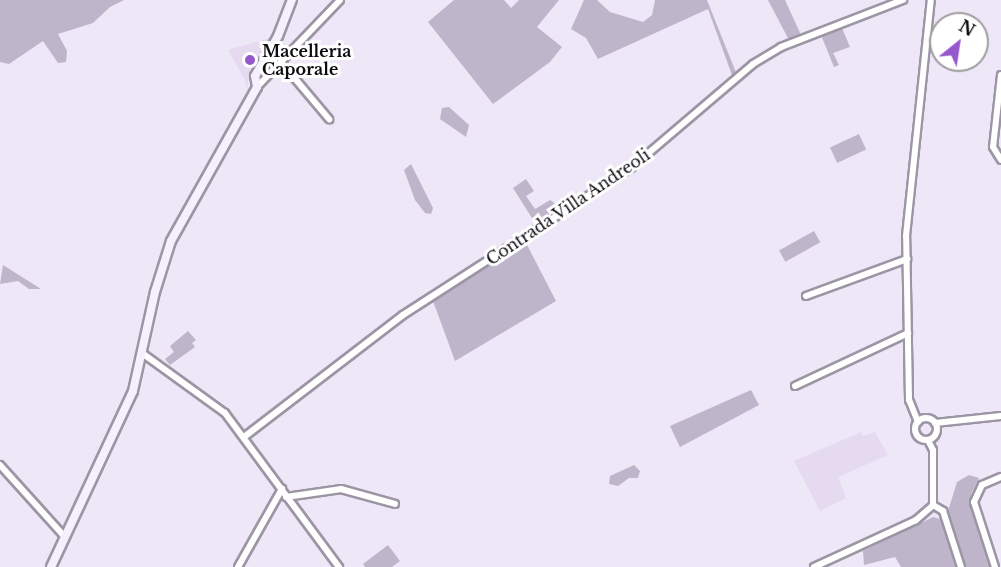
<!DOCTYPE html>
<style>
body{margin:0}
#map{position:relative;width:1001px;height:567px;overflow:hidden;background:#eee7f7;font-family:"Libre Baskerville",serif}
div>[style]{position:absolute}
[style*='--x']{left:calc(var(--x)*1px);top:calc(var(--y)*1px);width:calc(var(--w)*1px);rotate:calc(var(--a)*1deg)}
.built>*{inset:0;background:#e5daf0}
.green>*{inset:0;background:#bfb5cb;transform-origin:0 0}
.roads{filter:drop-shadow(2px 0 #9c95a4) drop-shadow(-2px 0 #9c95a4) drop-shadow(0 2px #9c95a4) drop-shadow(0 -2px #9c95a4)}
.minor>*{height:6px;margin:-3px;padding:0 3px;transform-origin:3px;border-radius:3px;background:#fff}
.minor>.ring{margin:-3px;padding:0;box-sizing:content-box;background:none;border:6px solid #fff;border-radius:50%}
.secondary>*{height:8px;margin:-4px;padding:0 4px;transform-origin:4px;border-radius:4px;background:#f6effd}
.dots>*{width:16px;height:16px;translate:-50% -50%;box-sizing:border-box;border:3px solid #fff;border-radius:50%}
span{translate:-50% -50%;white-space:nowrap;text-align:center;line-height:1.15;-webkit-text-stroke:6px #fff;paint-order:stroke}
.poi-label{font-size:16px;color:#0d0b10;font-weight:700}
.left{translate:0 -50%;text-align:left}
.street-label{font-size:16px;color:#0d0b10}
.north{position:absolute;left:929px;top:12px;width:60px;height:60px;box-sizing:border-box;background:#fff;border:2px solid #9e9d9f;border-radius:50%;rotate:30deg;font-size:16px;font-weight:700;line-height:24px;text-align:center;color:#0d0b10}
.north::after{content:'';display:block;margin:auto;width:21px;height:27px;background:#9657cd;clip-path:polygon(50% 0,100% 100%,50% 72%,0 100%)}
</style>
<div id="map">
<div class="built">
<div style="clip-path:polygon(270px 38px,249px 71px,247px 92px,245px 80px,228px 50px)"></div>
<div style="clip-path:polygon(861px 432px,863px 436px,875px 432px,888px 455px,838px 477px,846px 498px,820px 511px,794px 461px)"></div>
</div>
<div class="green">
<div style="clip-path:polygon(0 0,124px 0,110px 7px,93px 23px,58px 34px,67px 51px,66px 62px,58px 63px,43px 41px,9px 64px,0 62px)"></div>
<div style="clip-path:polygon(454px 0,504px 0,511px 8px,519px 0,559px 0,537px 27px,562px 47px,550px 62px,493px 104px,428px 22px)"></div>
<div style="clip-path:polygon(584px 0,597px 0,610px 12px,643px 22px,652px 15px,655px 0,707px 0,737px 75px,733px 78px,708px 9px,598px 59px,586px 38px,571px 29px)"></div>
<div style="clip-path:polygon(768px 0,785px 0,801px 35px,790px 42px)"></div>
<div style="clip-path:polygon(842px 28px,850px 47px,833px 53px,839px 65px,834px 67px,821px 35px)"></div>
<div style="clip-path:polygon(449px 107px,469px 125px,466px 137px,440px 119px,442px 108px)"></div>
<div style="left:859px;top:134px;width:17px;height:32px;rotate:65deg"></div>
<div style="clip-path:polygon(411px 164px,433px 208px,431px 214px,425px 213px,415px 200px,404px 170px)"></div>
<div style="clip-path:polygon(526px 179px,534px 191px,526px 196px,535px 209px,550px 200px,563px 209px,537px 226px,513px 188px)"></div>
<div style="left:814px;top:231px;width:13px;height:40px;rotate:61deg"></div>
<div style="clip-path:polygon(525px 241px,556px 301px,455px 361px,433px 301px)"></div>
<div style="clip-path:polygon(3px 265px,41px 289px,29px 289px,18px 281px,0 284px)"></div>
<div style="clip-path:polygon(188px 331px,196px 340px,192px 343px,195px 347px,170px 365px,165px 359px,174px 352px,170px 346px)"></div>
<div style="clip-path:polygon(751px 390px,759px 405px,680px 447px,670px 426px)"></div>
<div style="clip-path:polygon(634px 465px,640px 471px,638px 478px,629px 478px,618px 486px,609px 484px,610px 476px)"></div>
<div style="clip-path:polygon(969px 475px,979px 478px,971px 494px,972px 508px,993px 567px,963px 567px,948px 524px,948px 511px,957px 482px)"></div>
<div style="clip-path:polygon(933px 517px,940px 519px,960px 567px,901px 567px,895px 557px,864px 565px,863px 551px)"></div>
<div style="clip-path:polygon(388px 545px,400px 561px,392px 567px,365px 567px,363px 564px)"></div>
</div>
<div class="roads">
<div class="minor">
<div style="--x:281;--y:62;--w:75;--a:49.9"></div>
<div style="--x:1001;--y:75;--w:72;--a:96.3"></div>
<div style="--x:993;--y:147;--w:15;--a:58"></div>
<div style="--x:257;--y:87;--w:120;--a:-46.3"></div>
<div style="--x:806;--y:296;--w:108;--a:-20.1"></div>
<div style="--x:142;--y:353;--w:102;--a:35.9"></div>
<div style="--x:225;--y:413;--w:192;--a:53.5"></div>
<div style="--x:795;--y:386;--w:125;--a:-25.1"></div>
<div class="ring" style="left:915px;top:418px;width:16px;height:16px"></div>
<div style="--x:918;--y:422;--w:24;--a:-112"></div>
<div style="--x:909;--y:400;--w:164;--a:-91"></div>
<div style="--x:906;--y:236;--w:237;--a:-84"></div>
<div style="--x:935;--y:423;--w:66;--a:-6.1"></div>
<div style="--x:244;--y:437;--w:200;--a:-37.5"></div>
<div style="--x:403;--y:315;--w:271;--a:-32.8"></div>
<div style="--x:631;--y:168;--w:160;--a:-40.4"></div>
<div style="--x:753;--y:64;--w:33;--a:-31"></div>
<div style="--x:781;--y:47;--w:131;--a:-21.1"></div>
<div style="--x:0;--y:465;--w:96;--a:48"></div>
<div style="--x:286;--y:497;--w:56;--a:-8.3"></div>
<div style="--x:341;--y:489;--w:56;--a:15.5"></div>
<div style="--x:933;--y:505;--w:12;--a:31"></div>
<div style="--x:943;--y:511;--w:59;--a:72.2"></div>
<div style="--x:238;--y:567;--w:90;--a:-60.6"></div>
<div style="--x:814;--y:567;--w:112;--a:-24.7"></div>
<div style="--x:916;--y:520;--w:23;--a:-41"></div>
<div style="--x:933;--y:505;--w:55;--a:-90"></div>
<div style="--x:933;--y:450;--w:11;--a:-117"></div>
<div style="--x:995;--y:567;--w:68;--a:-107.9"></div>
<div style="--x:974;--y:502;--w:19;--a:-65"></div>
<div style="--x:982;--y:485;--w:21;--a:-23"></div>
</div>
<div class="secondary">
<div style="--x:51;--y:567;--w:194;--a:-65"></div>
<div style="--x:133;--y:391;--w:101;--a:-77.5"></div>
<div style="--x:155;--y:292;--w:53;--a:-72.6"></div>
<div style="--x:171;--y:241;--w:176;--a:-60.8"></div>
<div style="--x:257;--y:87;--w:11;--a:-100"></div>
<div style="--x:255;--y:76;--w:46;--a:-60.1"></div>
<div style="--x:278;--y:36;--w:39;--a:-69"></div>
</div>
</div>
<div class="dots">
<div style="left:250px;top:60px;background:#9657cd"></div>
</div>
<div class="poi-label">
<span class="left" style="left:262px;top:60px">Macelleria<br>Caporale</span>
</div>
<div class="street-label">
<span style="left:568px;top:207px;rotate:-34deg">Contrada Villa Andreoli</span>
</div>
<div class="north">N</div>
</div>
